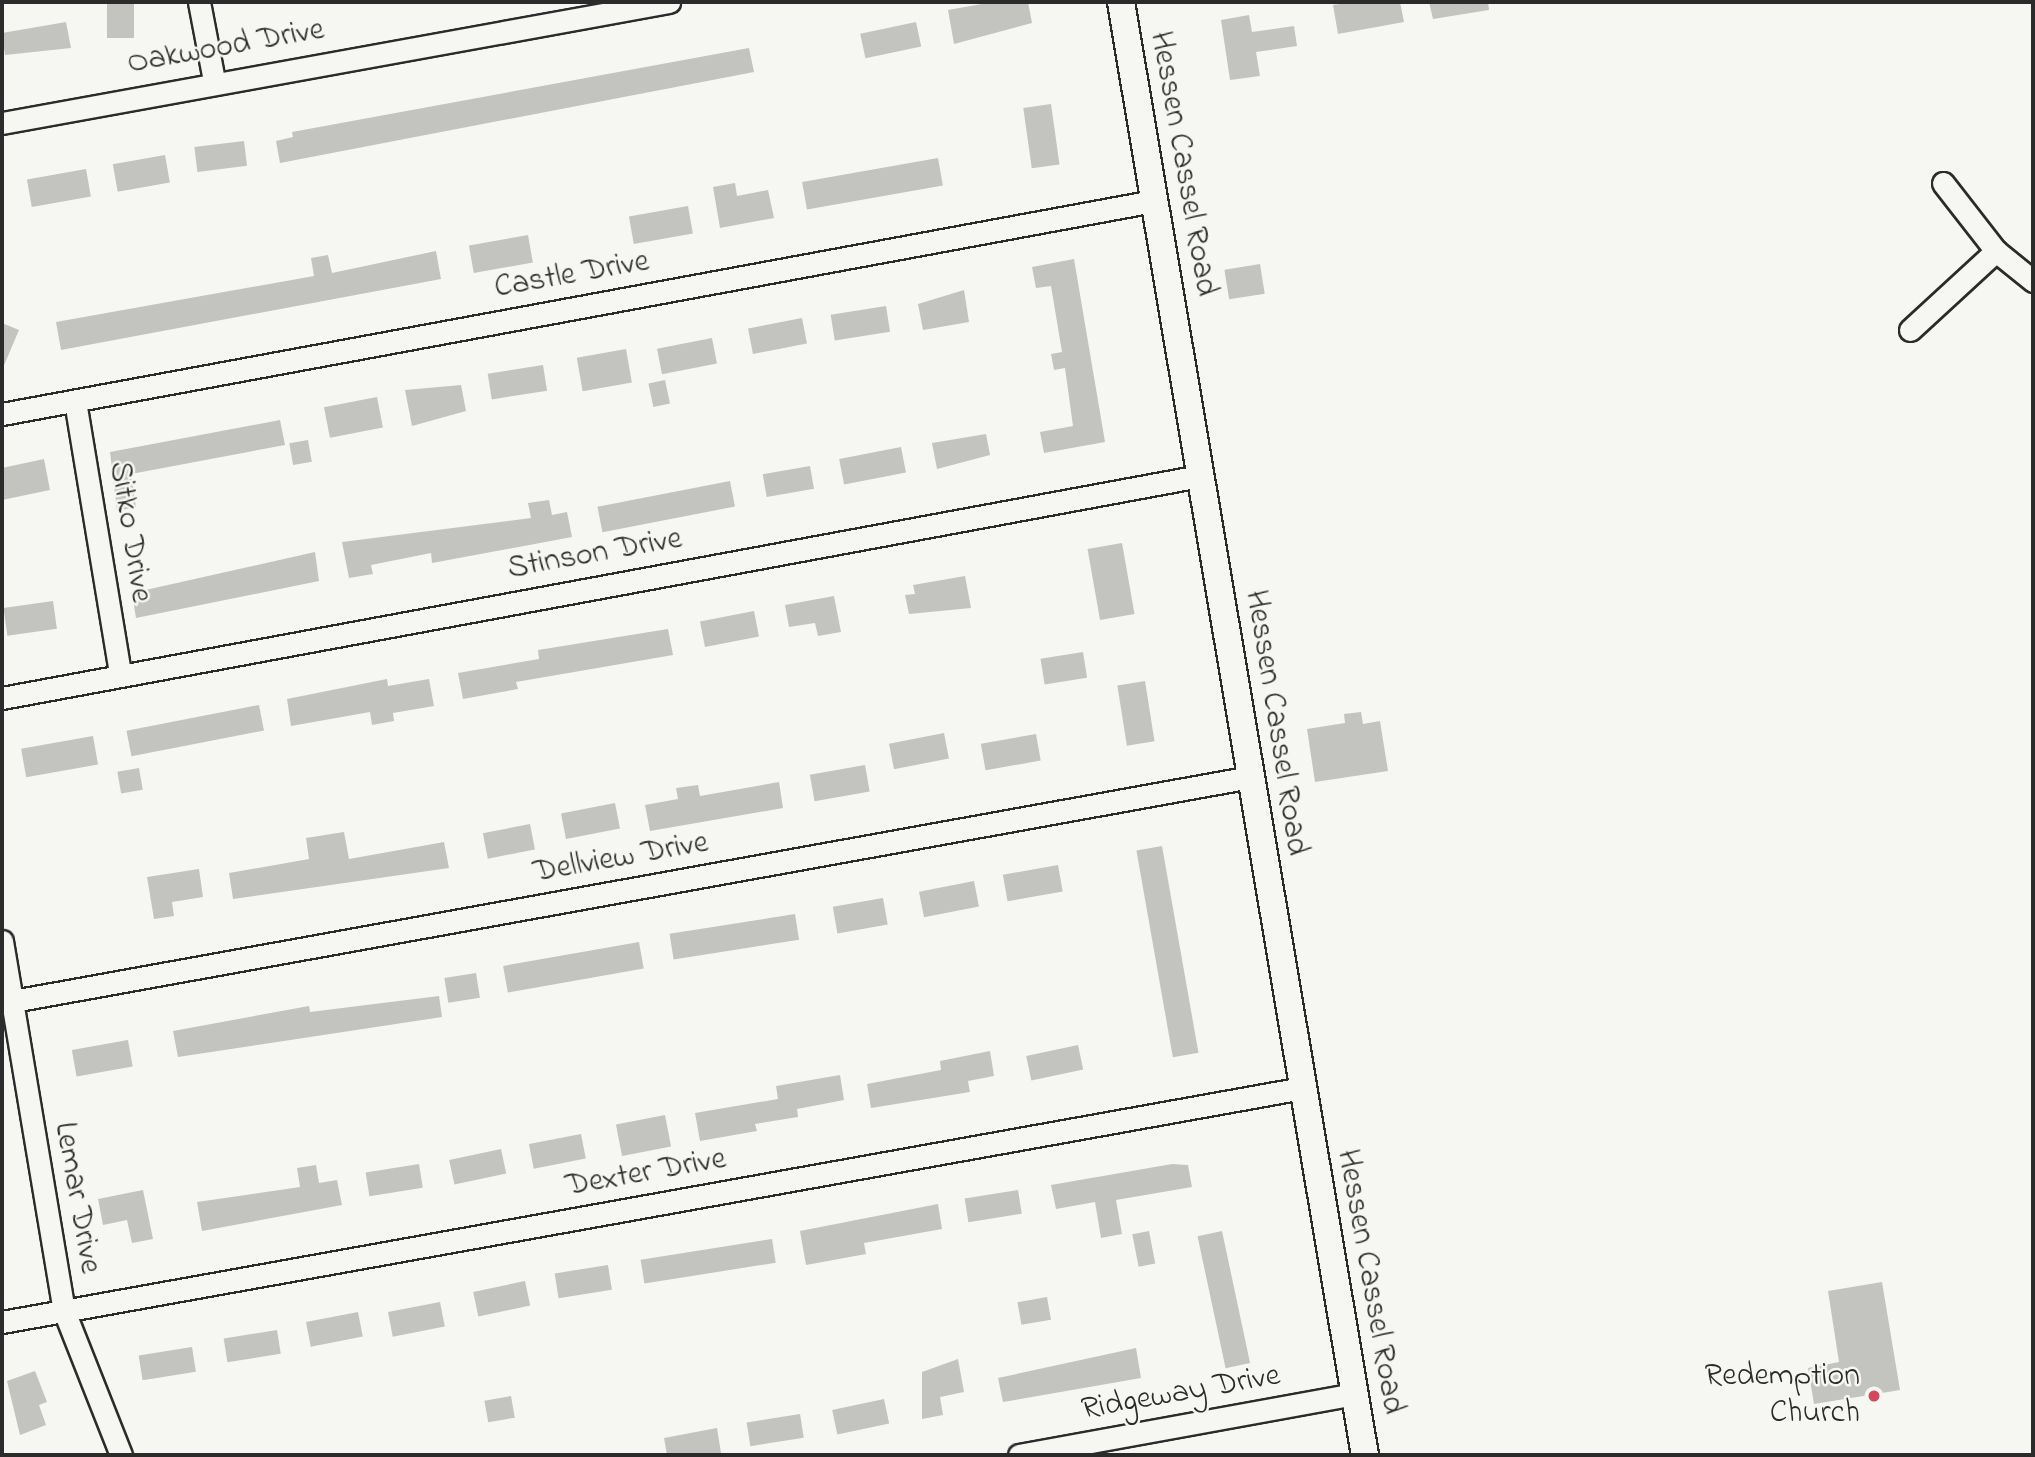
<!DOCTYPE html>
<style>
body{margin:0}
#map{position:relative;width:2035px;height:1457px;overflow:hidden;background:#f6f6f2;font-family:"Indie Flower",sans-serif}
div>[style]{position:absolute}
[style*='--x']{left:calc(var(--x)*1px);top:calc(var(--y)*1px);width:calc(var(--w)*1px);rotate:calc(var(--a)*1deg)}
.building>*{inset:0;background:#c3c3c0;transform-origin:0 0}
.roads{filter:drop-shadow(2px 0 #2b2b2b) drop-shadow(-2px 0 #2b2b2b) drop-shadow(0 2px #2b2b2b) drop-shadow(0 -2px #2b2b2b)}
.minor>*{height:21px;margin:-10.5px;padding:0 10.5px;transform-origin:10.5px;border-radius:10.5px;background:#f6f6f2}
.major>*{height:26px;margin:-13px;padding:0 13px;transform-origin:13px;border-radius:13px;background:#f6f6f2}
.dots>*{width:19px;height:19px;translate:-50% -50%;box-sizing:border-box;border:4px solid #f6f6f2;border-radius:50%}
span{translate:-50% -50%;white-space:nowrap;text-align:center;line-height:1.15;-webkit-text-stroke:5px #f6f6f2;paint-order:stroke}
.street-label{font-size:32px;color:#2b2b2b}
.poi-label{font-size:32px;color:#2b2b2b}
.right{translate:-100% -50%;text-align:right}
.frame{position:absolute;inset:0;border:4px solid #2b2b2b;pointer-events:none}
</style>
<div id="map">
<div class="building">
<div style="left:107px;top:2px;width:27px;height:36px"></div>
<div style="clip-path:polygon(993px 2px,1028px 2px,1032px 23px,954px 44px,948px 10px)"></div>
<div style="clip-path:polygon(1351px 2px,1400px 2px,1404px 22px,1338px 34px,1333px 5px)"></div>
<div style="clip-path:polygon(1429px 2px,1488px 2px,1489px 10px,1433px 19px)"></div>
<div style="clip-path:polygon(1249px 15px,1252px 32px,1294px 26px,1297px 46px,1256px 52px,1260px 76px,1230px 80px,1221px 20px)"></div>
<div style="clip-path:polygon(66px 22px,71px 48px,5px 55px,2px 33px)"></div>
<div style="left:916px;top:22px;width:25px;height:57px;rotate:78deg"></div>
<div style="clip-path:polygon(749px 48px,754px 72px,280px 163px,276px 141px,293px 137px,292px 132px)"></div>
<div style="left:1051px;top:104px;width:61px;height:28px;rotate:82deg"></div>
<div style="left:244px;top:141px;width:25px;height:50px;rotate:83deg"></div>
<div style="left:165px;top:155px;width:28px;height:53px;rotate:80deg"></div>
<div style="left:938px;top:158px;width:28px;height:138px;rotate:80deg"></div>
<div style="left:86px;top:169px;width:28px;height:60px;rotate:80deg"></div>
<div style="clip-path:polygon(735px 183px,737px 196px,768px 190px,774px 218px,720px 228px,713px 187px)"></div>
<div style="left:688px;top:206px;width:28px;height:60px;rotate:80deg"></div>
<div style="left:528px;top:235px;width:28px;height:60px;rotate:80deg"></div>
<div style="clip-path:polygon(436px 251px,441px 279px,61px 350px,56px 322px,314px 276px,311px 258px,328px 255px,332px 273px)"></div>
<div style="clip-path:polygon(1074px 259px,1105px 442px,1044px 453px,1040px 432px,1073px 426px,1065px 368px,1054px 370px,1051px 354px,1062px 352px,1051px 286px,1036px 288px,1032px 267px)"></div>
<div style="left:1260px;top:264px;width:30px;height:36px;rotate:81deg"></div>
<div style="clip-path:polygon(964px 290px,969px 322px,923px 330px,918px 304px)"></div>
<div style="left:886px;top:306px;width:26px;height:56px;rotate:81deg"></div>
<div style="left:802px;top:318px;width:26px;height:55px;rotate:79deg"></div>
<div style="clip-path:polygon(2px 323px,19px 330px,2px 370px)"></div>
<div style="left:712px;top:338px;width:26px;height:56px;rotate:79deg"></div>
<div style="left:626px;top:349px;width:34px;height:50px;rotate:80deg"></div>
<div style="left:543px;top:365px;width:26px;height:56px;rotate:81deg"></div>
<div style="left:665px;top:380px;width:24px;height:17px;rotate:78deg"></div>
<div style="clip-path:polygon(461px 385px,466px 411px,412px 426px,405px 390px)"></div>
<div style="left:377px;top:397px;width:31px;height:54px;rotate:79deg"></div>
<div style="clip-path:polygon(280px 420px,285px 445px,131px 474px,136px 507px,117px 511px,110px 452px)"></div>
<div style="clip-path:polygon(986px 434px,990px 455px,937px 469px,932px 443px)"></div>
<div style="left:308px;top:440px;width:22px;height:19px;rotate:80deg"></div>
<div style="left:901px;top:447px;width:26px;height:63px;rotate:79deg"></div>
<div style="clip-path:polygon(44px 459px,50px 490px,2px 500px,2px 468px)"></div>
<div style="left:810px;top:466px;width:23px;height:48px;rotate:80deg"></div>
<div style="left:730px;top:481px;width:26px;height:135px;rotate:79deg"></div>
<div style="clip-path:polygon(549px 500px,552px 515px,567px 512px,572px 537px,432px 563px,431px 553px,371px 565px,373px 574px,349px 578px,342px 542px,531px 518px,528px 503px)"></div>
<div style="left:1122px;top:543px;width:72px;height:35px;rotate:80deg"></div>
<div style="clip-path:polygon(315px 552px,319px 581px,136px 618px,132px 593px)"></div>
<div style="clip-path:polygon(965px 576px,971px 608px,909px 614px,905px 595px,915px 594px,913px 585px)"></div>
<div style="clip-path:polygon(834px 596px,841px 632px,818px 636px,815px 623px,789px 627px,785px 605px)"></div>
<div style="left:53px;top:601px;width:28px;height:50px;rotate:82deg"></div>
<div style="left:754px;top:611px;width:26px;height:55px;rotate:79deg"></div>
<div style="clip-path:polygon(668px 629px,673px 655px,516px 682px,518px 689px,463px 699px,458px 673px,539px 659px,538px 650px)"></div>
<div style="left:1083px;top:652px;width:26px;height:43px;rotate:81deg"></div>
<div style="clip-path:polygon(387px 679px,388px 686px,429px 679px,434px 706px,393px 713px,394px 721px,372px 725px,370px 712px,291px 726px,287px 699px)"></div>
<div style="left:1145px;top:681px;width:61px;height:28px;rotate:81deg"></div>
<div style="left:259px;top:705px;width:26px;height:135px;rotate:79deg"></div>
<div style="clip-path:polygon(1361px 712px,1363px 724px,1380px 721px,1388px 771px,1315px 782px,1307px 729px,1345px 723px,1344px 714px)"></div>
<div style="left:944px;top:733px;width:26px;height:56px;rotate:79deg"></div>
<div style="left:1036px;top:734px;width:27px;height:56px;rotate:80deg"></div>
<div style="left:93px;top:736px;width:29px;height:73px;rotate:80deg"></div>
<div style="left:865px;top:765px;width:27px;height:56px;rotate:80deg"></div>
<div style="left:139px;top:768px;width:22px;height:22px;rotate:80deg"></div>
<div style="clip-path:polygon(779px 782px,783px 808px,650px 831px,645px 805px,678px 799px,676px 788px,698px 785px,700px 796px)"></div>
<div style="left:615px;top:803px;width:26px;height:55px;rotate:79deg"></div>
<div style="left:530px;top:824px;width:26px;height:48px;rotate:79deg"></div>
<div style="clip-path:polygon(344px 832px,349px 859px,444px 842px,449px 868px,233px 899px,229px 873px,309px 859px,306px 838px)"></div>
<div style="left:1162px;top:846px;width:210px;height:26px;rotate:80deg"></div>
<div style="left:1058px;top:865px;width:27px;height:56px;rotate:80deg"></div>
<div style="clip-path:polygon(199px 869px,203px 897px,172px 902px,174px 916px,154px 919px,147px 877px)"></div>
<div style="left:974px;top:881px;width:26px;height:56px;rotate:79deg"></div>
<div style="left:883px;top:898px;width:27px;height:51px;rotate:80deg"></div>
<div style="left:795px;top:914px;width:26px;height:127px;rotate:81deg"></div>
<div style="left:639px;top:942px;width:27px;height:138px;rotate:80deg"></div>
<div style="left:476px;top:973px;width:25px;height:32px;rotate:81deg"></div>
<div style="clip-path:polygon(439px 996px,442px 1017px,178px 1057px,173px 1031px,309px 1006px,310px 1012px)"></div>
<div style="left:128px;top:1040px;width:27px;height:57px;rotate:80deg"></div>
<div style="left:1078px;top:1045px;width:25px;height:53px;rotate:78deg"></div>
<div style="clip-path:polygon(990px 1051px,994px 1076px,968px 1081px,970px 1092px,871px 1108px,867px 1084px,941px 1070px,940px 1061px)"></div>
<div style="clip-path:polygon(840px 1075px,844px 1100px,797px 1109px,798px 1117px,755px 1124px,757px 1131px,700px 1141px,695px 1113px,778px 1099px,776px 1086px)"></div>
<div style="left:665px;top:1115px;width:32px;height:50px;rotate:79deg"></div>
<div style="left:581px;top:1134px;width:25px;height:53px;rotate:79deg"></div>
<div style="left:501px;top:1149px;width:25px;height:53px;rotate:78deg"></div>
<div style="left:419px;top:1164px;width:24px;height:54px;rotate:81deg"></div>
<div style="clip-path:polygon(1172px 1164px,1188px 1165px,1192px 1187px,1116px 1200px,1122px 1234px,1101px 1238px,1095px 1202px,1056px 1209px,1051px 1185px)"></div>
<div style="clip-path:polygon(316px 1165px,319px 1183px,337px 1180px,342px 1205px,202px 1231px,197px 1202px,300px 1187px,297px 1168px)"></div>
<div style="clip-path:polygon(143px 1190px,153px 1239px,132px 1243px,127px 1220px,103px 1225px,98px 1199px)"></div>
<div style="left:1018px;top:1190px;width:24px;height:54px;rotate:81deg"></div>
<div style="clip-path:polygon(938px 1204px,942px 1229px,864px 1243px,866px 1254px,806px 1265px,800px 1231px)"></div>
<div style="left:1149px;top:1231px;width:33px;height:17px;rotate:79deg"></div>
<div style="left:1222px;top:1231px;width:135px;height:25px;rotate:78deg"></div>
<div style="left:772px;top:1239px;width:24px;height:133px;rotate:81deg"></div>
<div style="left:608px;top:1265px;width:25px;height:54px;rotate:81deg"></div>
<div style="left:525px;top:1281px;width:25px;height:53px;rotate:78deg"></div>
<div style="clip-path:polygon(1882px 1282px,1900px 1390px,1814px 1404px,1808px 1368px,1839px 1362px,1828px 1291px)"></div>
<div style="left:1047px;top:1297px;width:23px;height:30px;rotate:80deg"></div>
<div style="left:440px;top:1302px;width:25px;height:53px;rotate:79deg"></div>
<div style="left:358px;top:1312px;width:25px;height:53px;rotate:79deg"></div>
<div style="left:277px;top:1330px;width:24px;height:54px;rotate:81deg"></div>
<div style="left:192px;top:1347px;width:25px;height:54px;rotate:81deg"></div>
<div style="clip-path:polygon(1136px 1348px,1141px 1378px,1003px 1402px,998px 1378px)"></div>
<div style="clip-path:polygon(958px 1359px,964px 1392px,940px 1397px,943px 1415px,922px 1419px,922px 1372px)"></div>
<div style="clip-path:polygon(35px 1371px,47px 1402px,39px 1405px,46px 1425px,20px 1435px,7px 1381px)"></div>
<div style="left:511px;top:1396px;width:22px;height:27px;rotate:80deg"></div>
<div style="left:884px;top:1399px;width:25px;height:53px;rotate:78deg"></div>
<div style="left:800px;top:1414px;width:24px;height:54px;rotate:81deg"></div>
<div style="clip-path:polygon(717px 1428px,721px 1453px,667px 1455px,664px 1438px)"></div>
</div>
<div class="roads">
<div class="minor">
<div style="--x:199;--y:2;--w:80;--a:79.2"></div>
<div style="--x:2;--y:123;--w:678;--a:-10.28"></div>
<div style="--x:1943;--y:183;--w:86;--a:52.1"></div>
<div style="--x:1996;--y:251;--w:48;--a:39"></div>
<div style="--x:1910;--y:330;--w:117;--a:-42.6"></div>
<div style="--x:75;--y:401;--w:277;--a:80.6"></div>
<div style="--x:2;--y:414;--w:1172;--a:-10.48"></div>
<div style="--x:2;--y:698;--w:1218;--a:-10.5"></div>
<div style="--x:2;--y:941;--w:375;--a:80.5"></div>
<div style="--x:64;--y:1311;--w:155;--a:68.4"></div>
<div style="--x:2;--y:1003;--w:1269;--a:-10.26"></div>
<div style="--x:2;--y:1322;--w:1321;--a:-10.2"></div>
<div style="--x:1019;--y:1455;--w:341;--a:-10.3"></div>
</div>
<div class="major">
<div style="--x:1121;--y:2;--w:1473;--a:80.47"></div>
</div>
</div>
<div class="dots">
<div style="left:1874px;top:1396px;background:#d1495b"></div>
</div>
<div class="street-label">
<span style="left:226px;top:48px;rotate:-10deg">Oakwood Drive</span>
<span style="left:1182px;top:164px;rotate:80deg">Hessen Cassel Road</span>
<span style="left:572px;top:276px;rotate:-10deg">Castle Drive</span>
<span style="left:129px;top:532px;rotate:81deg">Sitko Drive</span>
<span style="left:595px;top:555px;rotate:-10deg">Stinson Drive</span>
<span style="left:1275px;top:723px;rotate:81deg">Hessen Cassel Road</span>
<span style="left:621px;top:859px;rotate:-10deg">Dellview Drive</span>
<span style="left:646px;top:1174px;rotate:-10deg">Dexter Drive</span>
<span style="left:76px;top:1198px;rotate:80deg">Lemar Drive</span>
<span style="left:1369px;top:1282px;rotate:80deg">Hessen Cassel Road</span>
<span style="left:1181px;top:1394px;rotate:-10deg">Ridgeway Drive</span>
</div>
<div class="poi-label">
<span class="right" style="left:1860px;top:1396px">Redemption<br>Church</span>
</div>
<div class="frame"></div>
</div>
